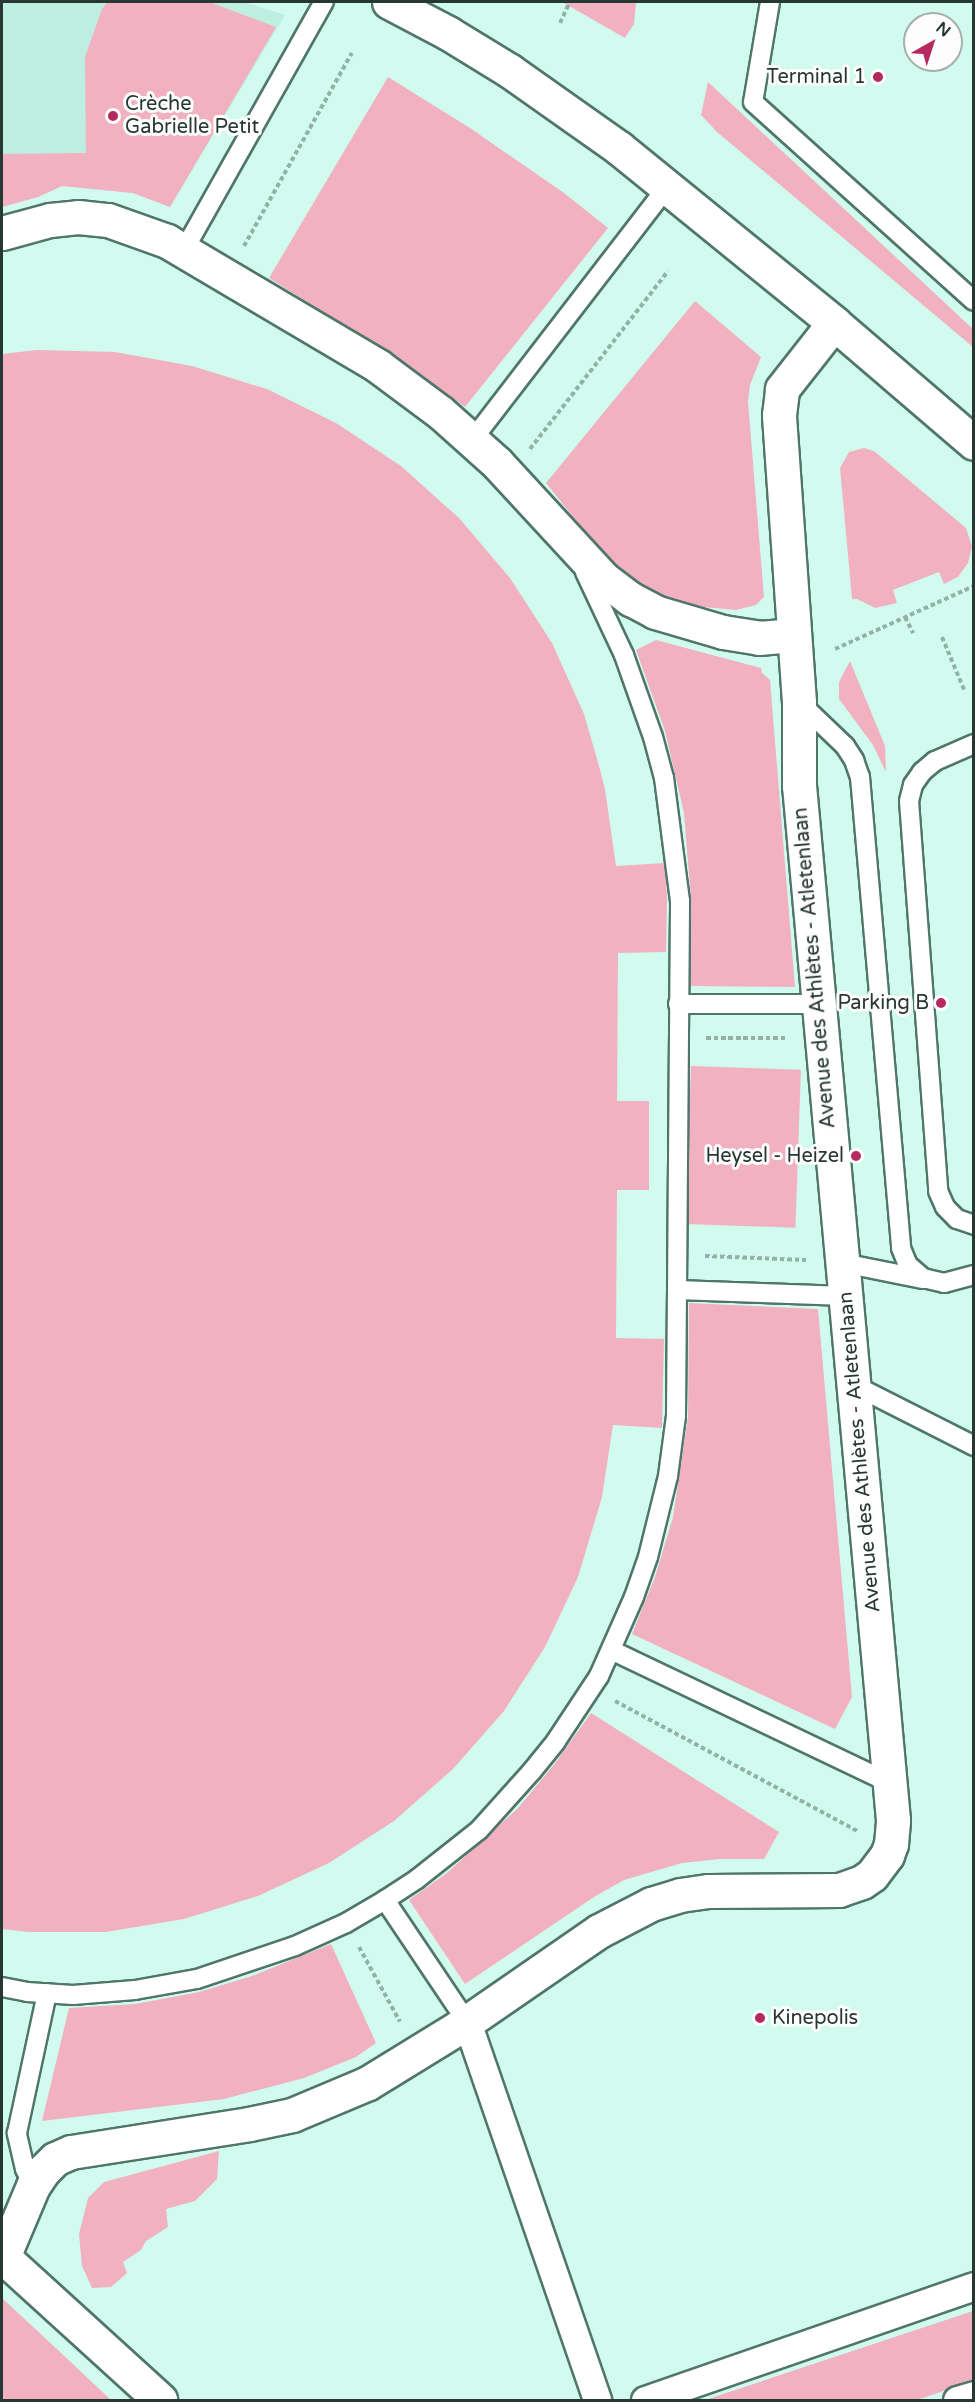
<!DOCTYPE html>
<meta charset="utf-8">
<style>
body{margin:0}
#map{position:relative;width:975px;height:2402px;overflow:hidden;background:#d1fbee;font-family:"Varela Round",sans-serif}
div>[style]{position:absolute}
[style*='--x']{left:calc(var(--x)*1px);top:calc(var(--y)*1px);width:calc(var(--w)*1px);rotate:calc(var(--a)*1deg)}
.built>*{inset:0;background:#bdeedf}
.green>*{inset:0;background:#f2b1c0;transform-origin:0 0}
.path>*{height:4px;margin-top:-2px;transform-origin:0;background:repeating-linear-gradient(90deg,#92b2a8 0 4.5px,transparent 0 7.5px)}
.roads{filter:drop-shadow(2px 0 #50766a) drop-shadow(-2px 0 #50766a) drop-shadow(0 2px #50766a) drop-shadow(0 -2px #50766a)}
.service>*{height:18px;margin:-9px;padding:0 9px;transform-origin:9px;border-radius:9px;background:#fff}
.pedestrian>*{height:27px;margin:-13.5px;padding:0 13.5px;transform-origin:13.5px;border-radius:13.5px;background:#fff}
.minor>*{height:33px;margin:-16.5px;padding:0 16.5px;transform-origin:16.5px;border-radius:16.5px;background:#fff}
.tertiary>*{height:33px;margin:-16.5px;padding:0 16.5px;transform-origin:16.5px;border-radius:16.5px;background:#fff}
.dots>*{width:16px;height:16px;translate:-50% -50%;box-sizing:border-box;border:3px solid #fdfdfd;border-radius:50%}
span{translate:-50% -50%;white-space:nowrap;text-align:center;line-height:1.15;-webkit-text-stroke:6px #fdfdfd;paint-order:stroke}
.poi-label{font-size:20px;color:#273732}
.right{translate:-100% -50%;text-align:right}
.left{translate:0 -50%;text-align:left}
.street-label{font-size:20px;color:#273732}
.frame{position:absolute;inset:0;border:3px solid #273732;pointer-events:none}
.north{position:absolute;left:903px;top:12px;width:60px;height:60px;box-sizing:border-box;background:#fdfdfd;border:2px solid #a7aeac;border-radius:50%;rotate:39deg;font-size:16px;font-weight:700;line-height:24px;text-align:center;color:#273732}
.north::after{content:'';display:block;margin:auto;width:21px;height:27px;background:#b6295f;clip-path:polygon(50% 0,100% 100%,50% 72%,0 100%)}
</style>
<div id="map">
<div class="built">
<div style="clip-path:polygon(2px 2px,244px 2px,285px 15px,170px 207px,133px 193px,62px 186px,38px 197px,2px 207px)"></div>
</div>
<div class="green">
<div style="clip-path:polygon(108px 2px,209px 2px,276px 27px,170px 207px,133px 193px,62px 186px,38px 197px,2px 207px,2px 154px,86px 153px,85px 57px,102px 9px)"></div>
<div style="clip-path:polygon(562px 2px,636px 2px,634px 24px,625px 38px)"></div>
<div style="clip-path:polygon(388px 77px,470px 128px,564px 193px,608px 228px,465px 407px,397px 358px,269px 278px)"></div>
<div style="clip-path:polygon(708px 82px,973px 329px,973px 347px,717px 132px,701px 115px)"></div>
<div style="clip-path:polygon(695px 301px,761px 357px,750px 385px,748px 402px,764px 597px,756px 605px,736px 610px,692px 606px,668px 599px,631px 579px,600px 551px,546px 483px)"></div>
<div style="clip-path:polygon(37px 350px,115px 352px,192px 366px,267px 389px,336px 423px,401px 466px,459px 518px,510px 578px,552px 643px,584px 714px,599px 766px,605px 789px,616px 866px,665px 863px,667px 898px,666px 952px,618px 953px,617px 1101px,649px 1101px,649px 1190px,617px 1190px,616px 1338px,664px 1339px,662px 1428px,613px 1425px,602px 1497px,578px 1577px,545px 1647px,504px 1711px,453px 1769px,394px 1821px,329px 1863px,258px 1896px,184px 1919px,106px 1932px,29px 1932px,2px 1929px,2px 354px)"></div>
<div style="clip-path:polygon(864px 448px,874px 451px,966px 528px,972px 546px,968px 563px,958px 577px,944px 584px,939px 572px,893px 590px,897px 603px,875px 608px,857px 599px,852px 599px,840px 468px,849px 452px)"></div>
<div style="clip-path:polygon(656px 640px,761px 668px,762px 673px,770px 680px,795px 987px,691px 986px,691px 900px,684px 813px,665px 731px,636px 650px)"></div>
<div style="clip-path:polygon(850px 661px,885px 746px,886px 772px,873px 745px,839px 699px,839px 682px)"></div>
<div style="left:691px;top:1066px;width:110px;height:158px;rotate:2deg"></div>
<div style="clip-path:polygon(689px 1303px,818px 1309px,852px 1697px,835px 1729px,632px 1634px,655px 1577px,673px 1517px,688px 1417px)"></div>
<div style="clip-path:polygon(591px 1713px,779px 1832px,764px 1859px,720px 1859px,682px 1863px,624px 1880px,594px 1897px,465px 1984px,409px 1900px,447px 1873px,518px 1808px,556px 1762px)"></div>
<div style="clip-path:polygon(331px 1944px,376px 2043px,356px 2057px,304px 2078px,224px 2099px,42px 2121px,69px 2008px,135px 2004px,199px 1992px,252px 1976px)"></div>
<div style="clip-path:polygon(219px 2151px,217px 2179px,195px 2201px,166px 2209px,168px 2227px,146px 2241px,141px 2250px,123px 2262px,127px 2273px,111px 2287px,92px 2288px,82px 2266px,79px 2234px,88px 2198px,104px 2182px)"></div>
<div style="clip-path:polygon(2px 2298px,59px 2351px,111px 2400px,2px 2400px)"></div>
<div style="clip-path:polygon(973px 2311px,973px 2381px,917px 2400px,705px 2400px)"></div>
</div>
<div class="path">
<div style="--x:560;--y:23;--w:23;--a:-65"></div>
<div style="--x:244;--y:246;--w:221;--a:-60.8"></div>
<div style="--x:530;--y:449;--w:225;--a:-52.2"></div>
<div style="--x:905;--y:617;--w:18;--a:63"></div>
<div style="--x:942;--y:637;--w:60;--a:67.3"></div>
<div style="--x:835;--y:649;--w:153;--a:-24.4"></div>
<div style="--x:706;--y:1038;--w:80;--a:0"></div>
<div style="--x:705;--y:1256;--w:101;--a:2.3"></div>
<div style="--x:615;--y:1701;--w:275;--a:28.2"></div>
<div style="--x:359;--y:1947;--w:85;--a:61.3"></div>
</div>
<div class="roads">
<div class="service">
<div style="--x:770;--y:2;--w:101;--a:99.6"></div>
<div style="--x:753;--y:102;--w:297;--a:42"></div>
<div style="--x:184;--y:250;--w:285;--a:-60.6"></div>
<div style="--x:473;--y:439;--w:319;--a:-52.4"></div>
<div style="--x:799;--y:702;--w:64;--a:43.7"></div>
<div style="--x:845;--y:746;--w:17;--a:57"></div>
<div style="--x:854;--y:760;--w:18;--a:71"></div>
<div style="--x:860;--y:777;--w:473;--a:85"></div>
<div style="--x:901;--y:1248;--w:18;--a:68"></div>
<div style="--x:908;--y:1265;--w:20;--a:41"></div>
<div style="--x:923;--y:1278;--w:22;--a:13"></div>
<div style="--x:944;--y:1283;--w:31;--a:-15"></div>
<div style="--x:974;--y:744;--w:43;--a:156.4"></div>
<div style="--x:935;--y:761;--w:17;--a:140"></div>
<div style="--x:922;--y:772;--w:16;--a:125"></div>
<div style="--x:913;--y:785;--w:16;--a:104"></div>
<div style="--x:909;--y:801;--w:391;--a:85.7"></div>
<div style="--x:938;--y:1191;--w:17;--a:66"></div>
<div style="--x:945;--y:1207;--w:17;--a:45"></div>
<div style="--x:957;--y:1219;--w:18;--a:19"></div>
<div style="--x:678;--y:1004;--w:141;--a:0"></div>
<div style="--x:843;--y:1263;--w:82;--a:11.3"></div>
<div style="--x:677;--y:1290;--w:169;--a:2"></div>
<div style="--x:854;--y:1385;--w:135;--a:26.9"></div>
<div style="--x:611;--y:1650;--w:309;--a:25.5"></div>
<div style="--x:385;--y:1900;--w:147;--a:56.1"></div>
<div style="--x:2;--y:1987;--w:25;--a:11"></div>
<div style="--x:27;--y:1992;--w:46;--a:3.7"></div>
<div style="--x:73;--y:1995;--w:62;--a:-4.6"></div>
<div style="--x:135;--y:1990;--w:63;--a:-10.1"></div>
<div style="--x:197;--y:1979;--w:103;--a:-18.6"></div>
<div style="--x:295;--y:1946;--w:56;--a:-24.3"></div>
<div style="--x:346;--y:1923;--w:45;--a:-30.5"></div>
<div style="--x:385;--y:1900;--w:38;--a:-33"></div>
<div style="--x:417;--y:1879;--w:79;--a:-38.3"></div>
<div style="--x:479;--y:1830;--w:79;--a:-48.1"></div>
<div style="--x:532;--y:1771;--w:38;--a:-51"></div>
<div style="--x:556;--y:1741;--w:78;--a:-56.5"></div>
<div style="--x:599;--y:1676;--w:86;--a:-66.1"></div>
<div style="--x:634;--y:1597;--w:42;--a:-70.7"></div>
<div style="--x:648;--y:1557;--w:83;--a:-76.1"></div>
<div style="--x:668;--y:1476;--w:61;--a:-82.4"></div>
<div style="--x:676;--y:1416;--w:515;--a:-89.55"></div>
<div style="--x:680;--y:901;--w:124;--a:-97.4"></div>
<div style="--x:664;--y:778;--w:42;--a:-105"></div>
<div style="--x:653;--y:737;--w:87;--a:-109.5"></div>
<div style="--x:624;--y:655;--w:92;--a:-115.2"></div>
<div style="--x:33;--y:2186;--w:19;--a:-115"></div>
<div style="--x:25;--y:2169;--w:37;--a:-103"></div>
<div style="--x:17;--y:2133;--w:143;--a:-77.9"></div>
</div>
<div class="pedestrian">
<div style="--x:467;--y:2022;--w:400;--a:71"></div>
<div style="--x:645;--y:2400;--w:348;--a:-19.1"></div>
<div style="--x:957;--y:2400;--w:18;--a:-16"></div>
</div>
<div class="minor">
<div style="--x:2;--y:233;--w:50;--a:-15.2"></div>
<div style="--x:50;--y:220;--w:28;--a:-6"></div>
<div style="--x:78;--y:217;--w:30;--a:6"></div>
<div style="--x:108;--y:220;--w:63;--a:19.6"></div>
<div style="--x:167;--y:241;--w:245;--a:30.6"></div>
<div style="--x:378;--y:366;--w:77;--a:36.6"></div>
<div style="--x:440;--y:412;--w:76;--a:41.8"></div>
<div style="--x:497;--y:463;--w:158;--a:47.3"></div>
<div style="--x:604;--y:579;--w:34;--a:37"></div>
<div style="--x:631;--y:599;--w:27;--a:28"></div>
<div style="--x:655;--y:612;--w:71;--a:16.4"></div>
<div style="--x:723;--y:632;--w:36;--a:9"></div>
<div style="--x:759;--y:638;--w:33;--a:-5"></div>
<div style="--x:2;--y:2256;--w:214;--a:42.3"></div>
<div style="--x:3;--y:2257;--w:77;--a:-67.1"></div>
<div style="--x:33;--y:2186;--w:18;--a:-56"></div>
<div style="--x:43;--y:2171;--w:17;--a:-45"></div>
<div style="--x:55;--y:2159;--w:17;--a:-24"></div>
<div style="--x:71;--y:2152;--w:180;--a:-8.9"></div>
<div style="--x:249;--y:2124;--w:44;--a:-11.8"></div>
<div style="--x:292;--y:2115;--w:82;--a:-22.8"></div>
<div style="--x:368;--y:2083;--w:116;--a:-31.6"></div>
<div style="--x:467;--y:2022;--w:160;--a:-34.6"></div>
<div style="--x:599;--y:1931;--w:59;--a:-27.4"></div>
<div style="--x:651;--y:1904;--w:30;--a:-17"></div>
<div style="--x:680;--y:1895;--w:29;--a:-8"></div>
<div style="--x:709;--y:1891;--w:130;--a:-0.4"></div>
<div style="--x:839;--y:1890;--w:24;--a:-19"></div>
<div style="--x:862;--y:1882;--w:12;--a:-35"></div>
<div style="--x:872;--y:1875;--w:25;--a:-53"></div>
<div style="--x:887;--y:1855;--w:12;--a:-70"></div>
<div style="--x:891;--y:1844;--w:24;--a:-85"></div>
<div style="--x:893;--y:1820;--w:1038;--a:-95.19"></div>
<div style="--x:799;--y:786;--w:84;--a:-90"></div>
<div style="--x:799;--y:702;--w:288;--a:-94"></div>
<div style="--x:779;--y:415;--w:26;--a:-83"></div>
<div style="--x:782;--y:389;--w:84;--a:-51.8"></div>
</div>
<div class="tertiary">
<div style="--x:389;--y:2;--w:67;--a:27.7"></div>
<div style="--x:448;--y:33;--w:73;--a:31.5"></div>
<div style="--x:510;--y:71;--w:133;--a:35.2"></div>
<div style="--x:619;--y:148;--w:277;--a:39.1"></div>
<div style="--x:834;--y:323;--w:184;--a:40.6"></div>
</div>
</div>
<div class="dots">
<div style="left:878px;top:77px;background:#b6295f"></div>
<div style="left:113px;top:116px;background:#b6295f"></div>
<div style="left:941px;top:1003px;background:#b6295f"></div>
<div style="left:856px;top:1156px;background:#b6295f"></div>
<div style="left:760px;top:2018px;background:#b6295f"></div>
</div>
<div class="poi-label">
<span class="right" style="left:866px;top:77px">Terminal 1</span>
<span class="left" style="left:125px;top:116px">Crèche<br>Gabrielle Petit</span>
<span class="right" style="left:929px;top:1003px">Parking B</span>
<span class="right" style="left:844px;top:1156px">Heysel - Heizel</span>
<span class="left" style="left:772px;top:2018px">Kinepolis</span>
</div>
<div class="street-label">
<span style="left:815px;top:968px;rotate:-95deg">Avenue des Athlètes - Atletenlaan</span>
<span style="left:860px;top:1452px;rotate:-95deg">Avenue des Athlètes - Atletenlaan</span>
</div>
<div class="frame"></div>
<div class="north">N</div>
</div>
